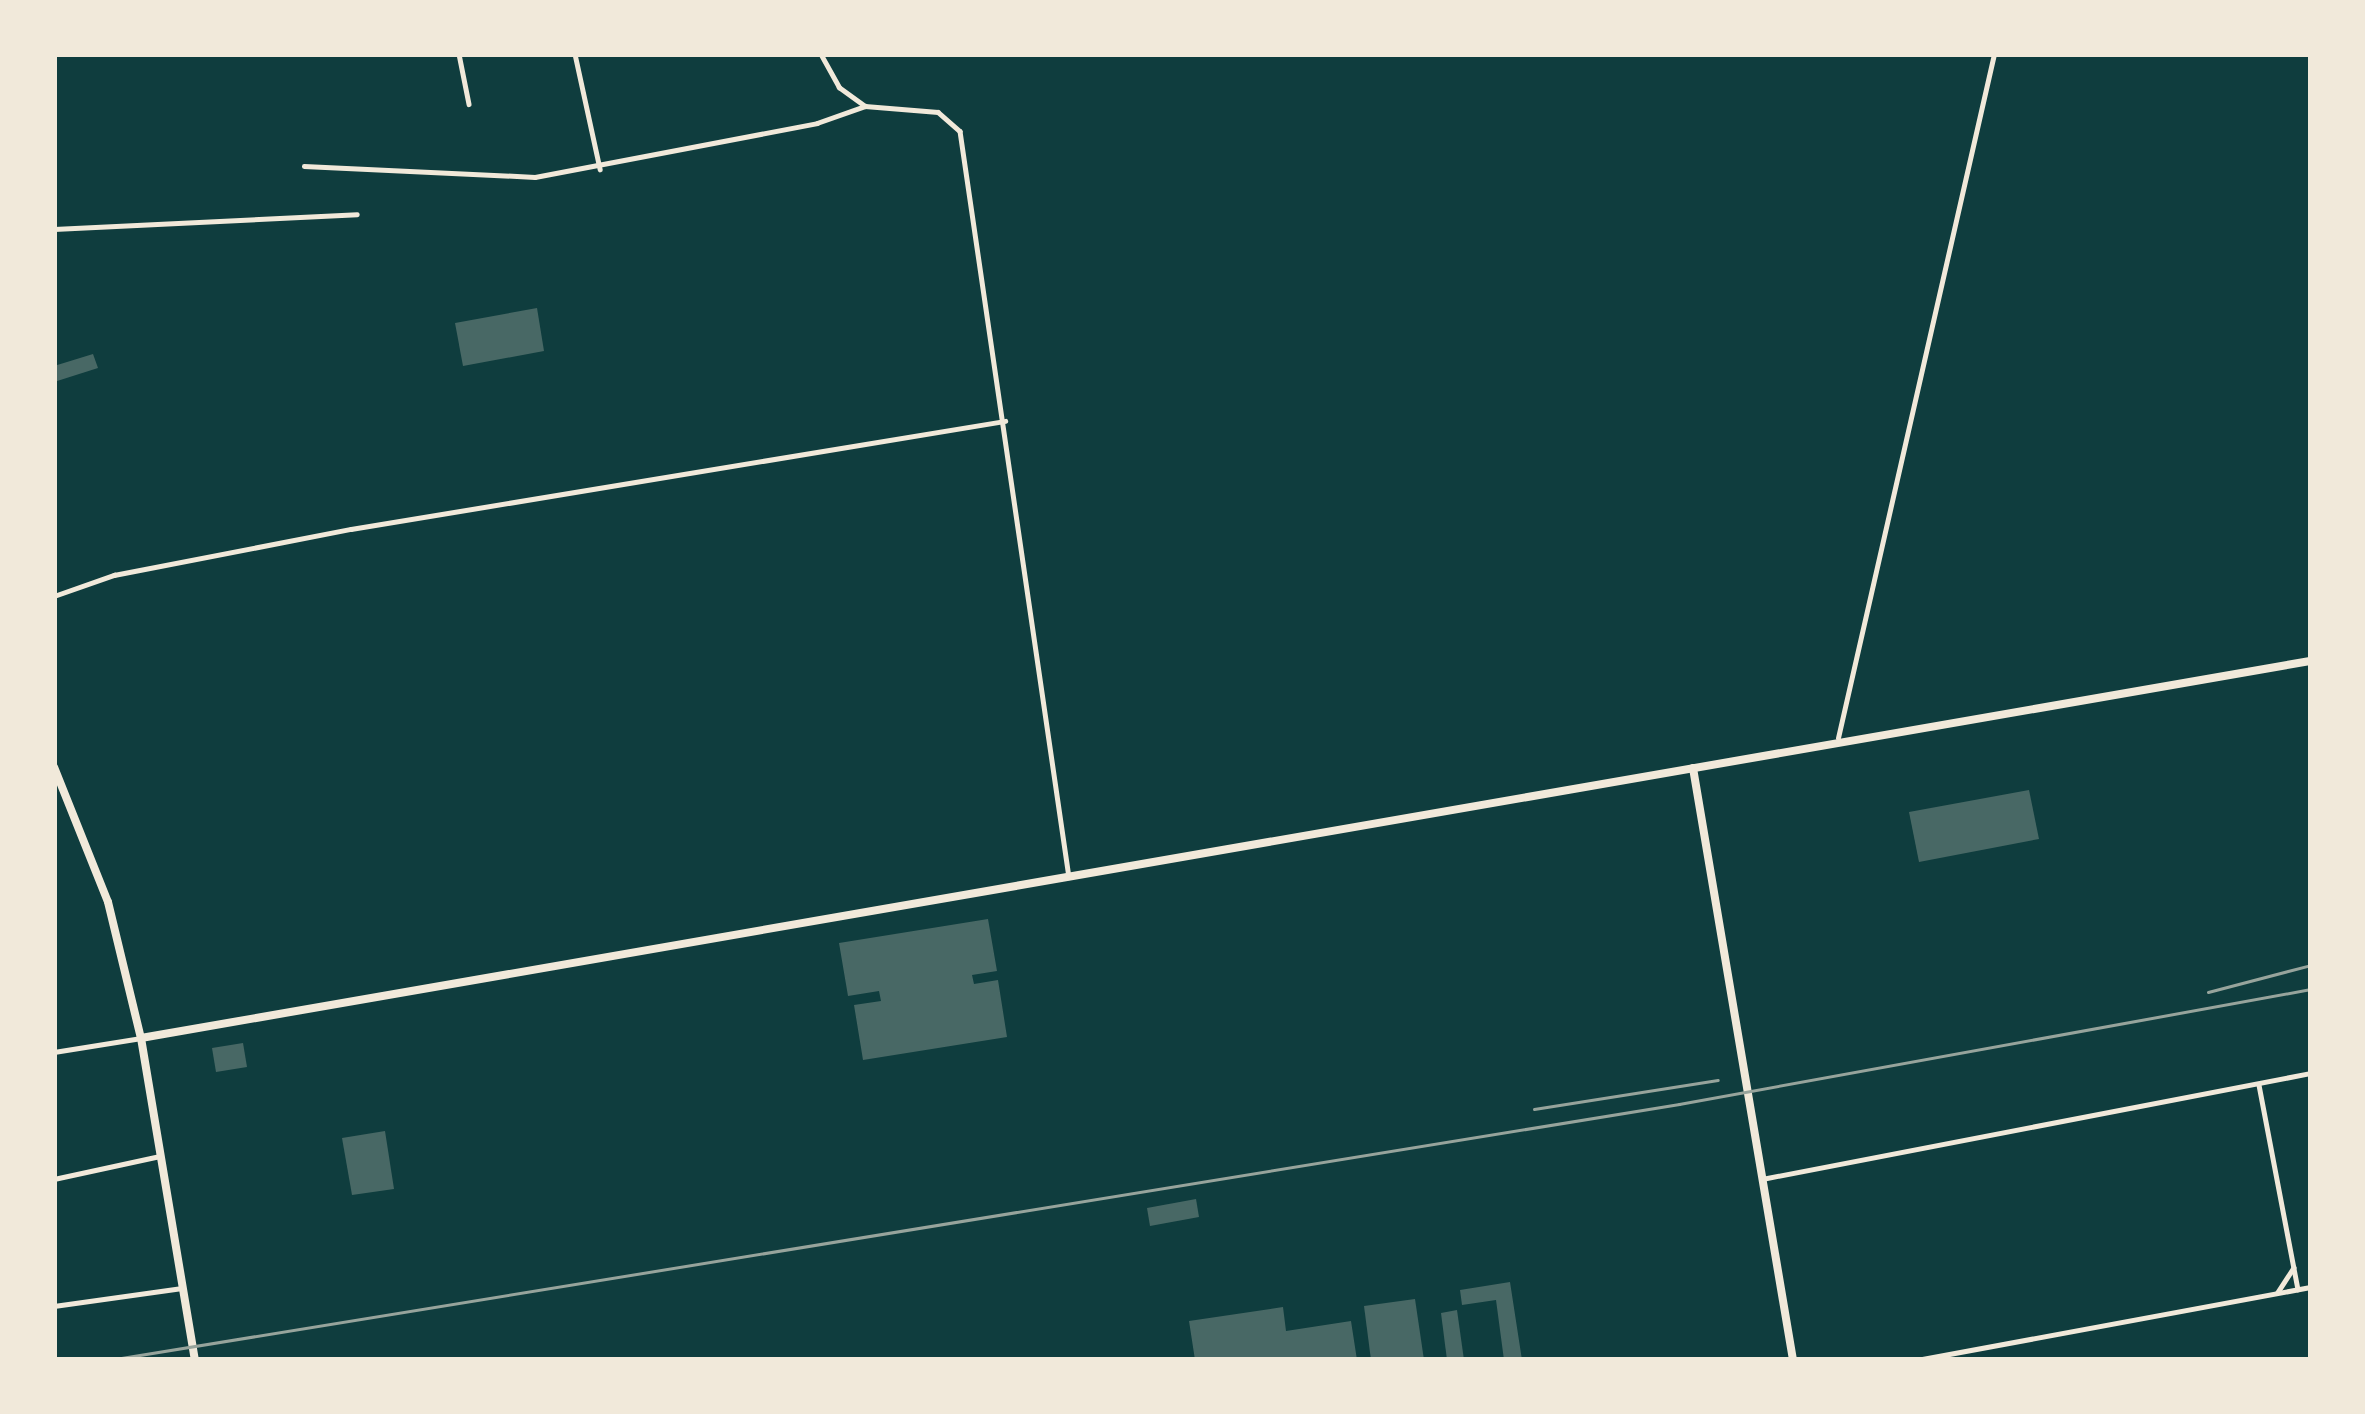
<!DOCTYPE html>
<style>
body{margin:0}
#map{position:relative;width:2365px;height:1414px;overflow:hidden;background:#0f3d3e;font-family:Commissioner,sans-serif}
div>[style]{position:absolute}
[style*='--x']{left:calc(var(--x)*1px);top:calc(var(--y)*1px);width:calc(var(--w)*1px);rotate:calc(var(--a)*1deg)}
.building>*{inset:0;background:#486865}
.minor>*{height:4.5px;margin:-2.25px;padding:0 2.25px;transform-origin:2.25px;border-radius:2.25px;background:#f1e9da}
.secondary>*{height:8px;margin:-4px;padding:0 4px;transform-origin:4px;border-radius:4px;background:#f1e9da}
.trunk>*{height:8px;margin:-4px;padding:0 4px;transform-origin:4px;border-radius:4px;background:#f1e9da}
.rail>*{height:3px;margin:-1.5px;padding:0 1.5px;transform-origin:1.5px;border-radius:1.5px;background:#97a49c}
span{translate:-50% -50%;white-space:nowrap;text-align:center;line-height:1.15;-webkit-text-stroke:12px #f1e9da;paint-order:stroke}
.frame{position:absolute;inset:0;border:57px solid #f1e9da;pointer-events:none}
</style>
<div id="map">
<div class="building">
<i style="clip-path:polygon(537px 308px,544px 351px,463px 366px,455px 323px)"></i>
<i style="clip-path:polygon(93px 354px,98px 368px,54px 382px,54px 366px)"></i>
<i style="clip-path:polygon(2029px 790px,2039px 839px,1919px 862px,1909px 812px)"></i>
<i style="clip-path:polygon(988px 919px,997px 971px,972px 975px,974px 984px,998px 980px,1007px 1037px,863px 1060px,854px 1005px,881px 1001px,879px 991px,848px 996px,839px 943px)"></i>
<i style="clip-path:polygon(243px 1043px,247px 1067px,216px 1072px,212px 1048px)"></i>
<i style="clip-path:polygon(385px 1131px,394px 1189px,352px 1195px,342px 1138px)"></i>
<i style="clip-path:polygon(1196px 1199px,1199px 1217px,1150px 1226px,1147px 1208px)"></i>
<i style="clip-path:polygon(1510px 1282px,1522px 1360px,1504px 1360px,1496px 1300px,1462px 1305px,1460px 1290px)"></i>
<i style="clip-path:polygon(1415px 1299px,1424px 1360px,1371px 1360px,1364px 1306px)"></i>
<i style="clip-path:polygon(1283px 1307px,1286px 1331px,1351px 1321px,1357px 1360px,1195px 1360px,1189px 1321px)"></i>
<i style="clip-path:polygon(1457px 1310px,1464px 1360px,1447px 1360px,1441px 1313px)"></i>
</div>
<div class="minor">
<i style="--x:459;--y:54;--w:51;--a:78.7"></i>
<i style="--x:575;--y:54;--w:118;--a:77.7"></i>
<i style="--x:821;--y:54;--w:38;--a:61"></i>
<i style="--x:839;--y:87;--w:32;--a:36"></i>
<i style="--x:865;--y:106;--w:73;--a:4.7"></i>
<i style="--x:938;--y:112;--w:29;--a:41"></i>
<i style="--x:960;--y:131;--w:754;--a:81.69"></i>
<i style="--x:304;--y:166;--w:231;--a:2.7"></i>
<i style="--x:535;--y:177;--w:287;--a:-10.8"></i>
<i style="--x:817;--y:123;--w:51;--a:-19.5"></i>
<i style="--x:54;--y:229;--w:303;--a:-2.8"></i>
<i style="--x:54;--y:596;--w:64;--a:-19.3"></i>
<i style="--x:114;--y:575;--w:241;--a:-11"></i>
<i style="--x:351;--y:529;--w:663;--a:-9.38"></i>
<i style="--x:1838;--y:738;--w:702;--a:-77.15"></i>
<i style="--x:54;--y:1052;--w:88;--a:-9.1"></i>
<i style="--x:2259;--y:1085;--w:208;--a:79.2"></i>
<i style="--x:54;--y:1179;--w:108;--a:-12.2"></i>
<i style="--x:1762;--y:1179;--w:559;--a:-10.93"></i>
<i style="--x:2277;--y:1293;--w:30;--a:-57"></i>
<i style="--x:54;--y:1306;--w:129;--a:-8"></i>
<i style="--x:1917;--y:1360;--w:401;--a:-10.5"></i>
</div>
<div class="secondary">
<i style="--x:1693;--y:768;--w:600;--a:80.41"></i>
<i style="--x:141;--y:1038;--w:2203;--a:-9.86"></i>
</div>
<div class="trunk">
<i style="--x:54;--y:767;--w:145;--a:68.2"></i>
<i style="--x:108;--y:902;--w:140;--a:76.4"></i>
<i style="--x:141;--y:1038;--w:326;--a:80.5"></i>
</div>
<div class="rail">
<i style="--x:2208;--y:992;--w:106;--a:-14.7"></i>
<i style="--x:1534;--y:1109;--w:186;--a:-9"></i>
<i style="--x:109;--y:1360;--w:1591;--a:-9.26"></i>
<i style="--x:1679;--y:1104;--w:642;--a:-10.31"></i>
</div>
<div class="frame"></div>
</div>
